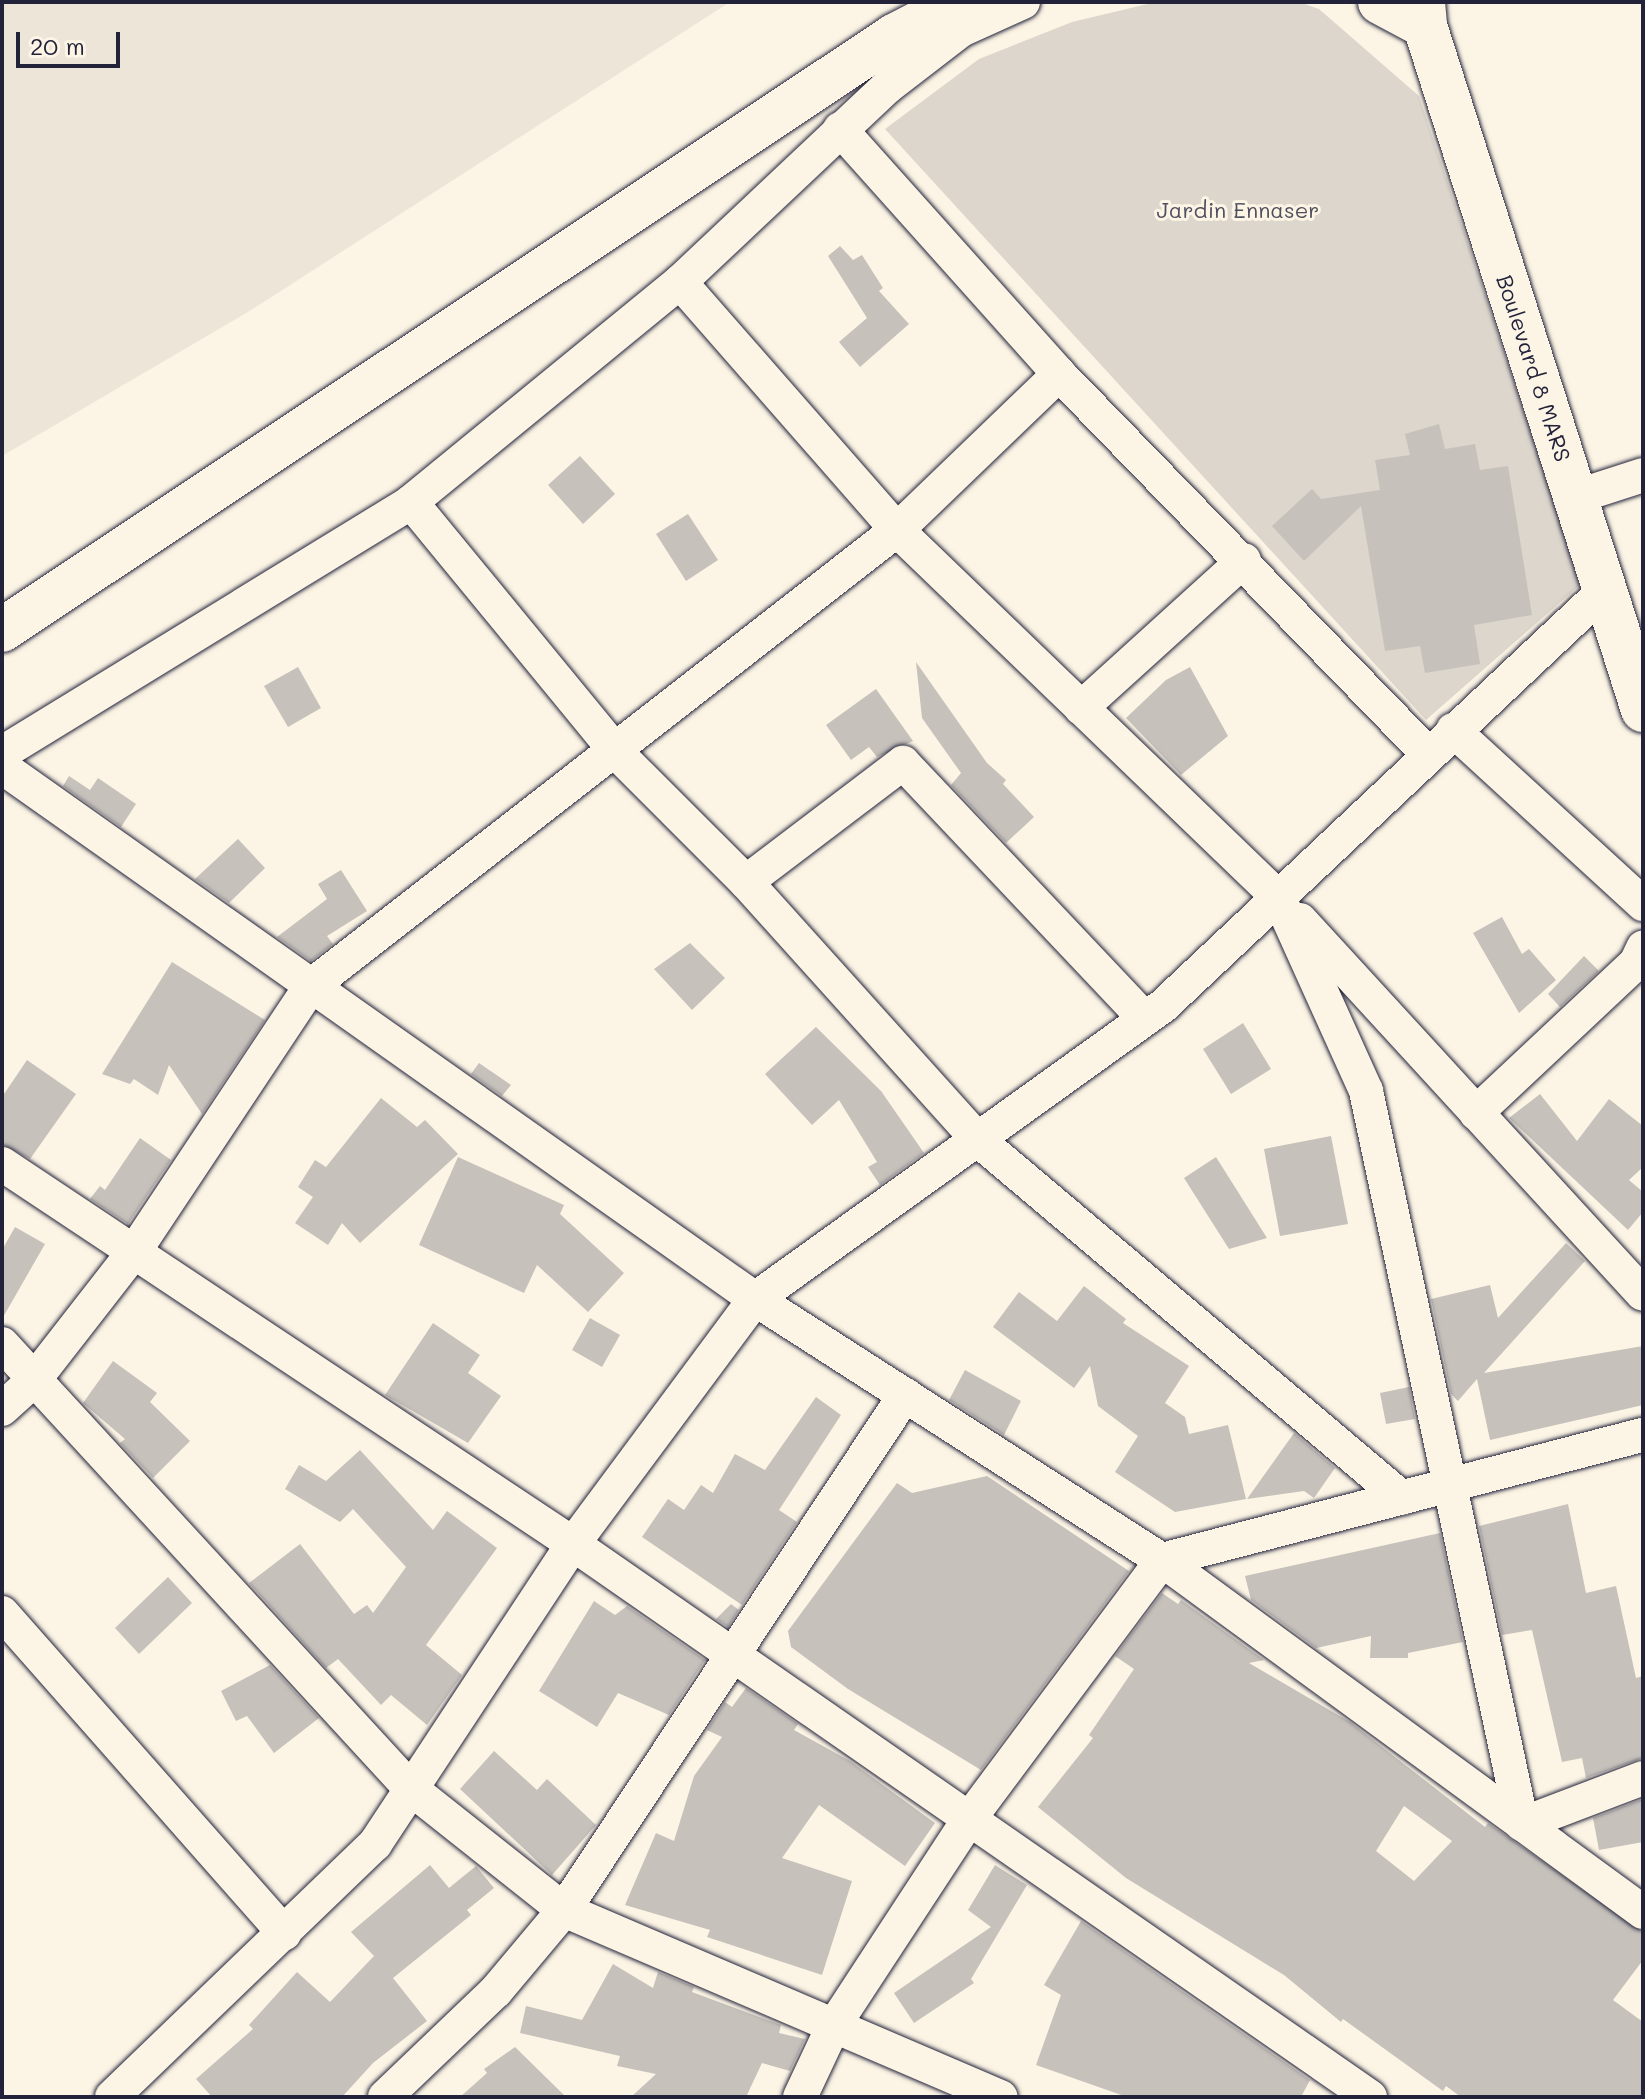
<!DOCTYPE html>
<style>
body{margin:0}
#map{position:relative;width:1645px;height:2099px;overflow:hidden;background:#fcf5e5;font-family:Mali,sans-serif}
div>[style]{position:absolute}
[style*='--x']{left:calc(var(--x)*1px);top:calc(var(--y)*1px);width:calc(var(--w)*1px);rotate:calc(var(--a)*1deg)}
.built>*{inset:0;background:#ece5d8}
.green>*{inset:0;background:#dcd6cc}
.building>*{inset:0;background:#c6c1bb}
.roads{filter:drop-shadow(0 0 2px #22223b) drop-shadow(0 0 2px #22223b)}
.street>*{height:34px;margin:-17px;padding:0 17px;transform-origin:17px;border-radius:17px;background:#fcf5e5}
.secondary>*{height:44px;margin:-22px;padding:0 22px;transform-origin:22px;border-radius:22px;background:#fcf5e5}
.primary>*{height:44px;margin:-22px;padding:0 22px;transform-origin:22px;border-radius:22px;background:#fcf5e5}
span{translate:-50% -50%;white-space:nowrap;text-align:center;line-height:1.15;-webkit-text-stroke:6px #fcf5e5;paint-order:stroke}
.park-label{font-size:22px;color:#504f5f}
.street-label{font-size:22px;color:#22223b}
.frame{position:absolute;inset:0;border:4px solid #22223b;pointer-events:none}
.scale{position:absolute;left:16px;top:32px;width:104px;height:36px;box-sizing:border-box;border:4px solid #22223b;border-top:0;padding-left:10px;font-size:24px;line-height:28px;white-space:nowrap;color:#22223b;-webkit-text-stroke:6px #fcf5e5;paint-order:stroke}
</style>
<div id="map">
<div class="built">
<i style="clip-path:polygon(2px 2px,730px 2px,248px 312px,2px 456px)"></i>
</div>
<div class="green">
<i style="clip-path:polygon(1156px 2px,1299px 2px,1319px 9px,1419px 96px,1581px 584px,1426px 720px,885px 129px,979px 59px,1072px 22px)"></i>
</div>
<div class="building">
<i style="clip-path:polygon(840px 246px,853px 260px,862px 255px,883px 288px,879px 291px,909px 324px,860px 367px,839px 342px,867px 318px,828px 256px)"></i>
<i style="clip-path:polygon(1439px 424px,1445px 449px,1475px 444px,1480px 470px,1508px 466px,1532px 615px,1474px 625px,1480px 664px,1425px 673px,1420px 646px,1385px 651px,1361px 506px,1304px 561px,1272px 526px,1312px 489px,1321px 499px,1380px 490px,1375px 460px,1410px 455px,1405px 434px)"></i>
<i style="clip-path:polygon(580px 456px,615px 494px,583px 524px,548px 485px)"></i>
<i style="clip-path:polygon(688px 514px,718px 560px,686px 581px,656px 534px)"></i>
<i style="clip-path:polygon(916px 662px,987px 763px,1006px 780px,1003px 784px,1034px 817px,1006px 843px,951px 785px,961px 773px,922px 718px)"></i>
<i style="clip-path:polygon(298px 667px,321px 708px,288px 727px,264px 686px)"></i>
<i style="clip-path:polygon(1190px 667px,1228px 736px,1181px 775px,1126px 718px,1166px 680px)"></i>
<i style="clip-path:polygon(876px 689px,913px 741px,877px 757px,869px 747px,851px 760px,826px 725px)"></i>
<i style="clip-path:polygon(69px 776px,90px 790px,98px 778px,136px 804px,121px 827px,63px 786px)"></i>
<i style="clip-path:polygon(238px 839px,265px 868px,229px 903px,195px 879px)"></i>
<i style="clip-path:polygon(341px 870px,367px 911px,327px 936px,333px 944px,311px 961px,277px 937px,327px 899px,318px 884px)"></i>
<i style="clip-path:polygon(1502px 917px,1522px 954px,1529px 949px,1556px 980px,1519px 1013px,1473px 933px)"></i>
<i style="clip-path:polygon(690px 943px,725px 978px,692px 1010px,654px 969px)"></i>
<i style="clip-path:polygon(1584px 956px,1599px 971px,1560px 1007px,1548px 994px)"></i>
<i style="clip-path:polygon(172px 962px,265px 1020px,202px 1114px,169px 1065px,158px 1095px,134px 1079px,130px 1084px,102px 1074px)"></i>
<i style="clip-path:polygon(1243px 1023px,1271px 1069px,1231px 1094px,1203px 1049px)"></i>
<i style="clip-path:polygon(816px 1027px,881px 1091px,924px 1153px,880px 1185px,868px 1167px,877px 1162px,839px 1100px,812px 1125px,765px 1074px)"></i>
<i style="clip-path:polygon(27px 1060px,76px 1094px,30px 1159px,2px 1144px,2px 1097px)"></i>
<i style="clip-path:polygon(479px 1063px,511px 1085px,502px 1096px,471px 1074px)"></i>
<i style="clip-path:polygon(1540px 1094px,1577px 1141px,1609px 1099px,1643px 1126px,1643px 1167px,1629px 1180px,1643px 1192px,1643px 1212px,1628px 1230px,1509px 1118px)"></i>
<i style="clip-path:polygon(381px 1098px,417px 1127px,425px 1120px,458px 1154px,360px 1243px,342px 1223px,328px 1245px,295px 1223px,313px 1197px,298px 1187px,315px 1160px,326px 1167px)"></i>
<i style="clip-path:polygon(1331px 1136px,1348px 1224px,1280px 1236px,1264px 1149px)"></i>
<i style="clip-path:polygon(140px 1138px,171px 1160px,128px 1224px,90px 1199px,100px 1186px,105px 1190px)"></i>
<i style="clip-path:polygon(458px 1157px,564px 1205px,560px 1214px,624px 1273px,588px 1312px,537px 1265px,524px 1293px,419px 1245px)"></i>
<i style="clip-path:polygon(1216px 1157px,1267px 1238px,1229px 1249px,1184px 1178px)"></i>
<i style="clip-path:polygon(15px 1227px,45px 1244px,2px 1319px,2px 1250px)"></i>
<i style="clip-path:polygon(1566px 1243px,1585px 1261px,1484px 1373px,1643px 1346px,1643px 1405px,1490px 1440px,1477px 1379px,1458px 1401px,1451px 1394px,1431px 1299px,1490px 1285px,1498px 1318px)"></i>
<i style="clip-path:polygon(1084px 1286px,1126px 1319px,1123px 1323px,1189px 1366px,1165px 1403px,1185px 1417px,1189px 1434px,1228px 1425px,1246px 1499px,1175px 1512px,1115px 1472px,1138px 1436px,1098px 1406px,1090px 1366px,1074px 1388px,993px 1327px,1019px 1292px,1057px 1321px)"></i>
<i style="clip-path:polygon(590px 1318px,620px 1335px,602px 1367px,572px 1350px)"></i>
<i style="clip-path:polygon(433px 1323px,480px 1355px,468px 1373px,501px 1396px,468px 1443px,385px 1395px)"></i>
<i style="clip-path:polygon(113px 1361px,157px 1393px,150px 1402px,190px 1441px,153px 1478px,120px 1443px,125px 1439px,83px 1403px)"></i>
<i style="clip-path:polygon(965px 1370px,1021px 1401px,1004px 1435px,949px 1400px)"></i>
<i style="clip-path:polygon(1409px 1387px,1415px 1419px,1386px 1424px,1380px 1393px)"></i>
<i style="clip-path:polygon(816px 1397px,841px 1415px,779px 1510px,797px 1522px,742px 1605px,642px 1537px,668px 1499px,684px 1510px,701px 1485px,713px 1493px,735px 1454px,765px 1470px)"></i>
<i style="clip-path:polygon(1294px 1433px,1335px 1468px,1314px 1498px,1304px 1491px,1247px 1499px)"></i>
<i style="clip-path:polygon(360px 1450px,433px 1530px,447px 1511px,497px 1548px,426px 1645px,462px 1675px,427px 1725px,391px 1695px,381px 1705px,338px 1659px,326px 1668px,249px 1583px,300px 1544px,354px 1614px,367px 1605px,373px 1613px,406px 1567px,353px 1509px,340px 1522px,285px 1489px,299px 1465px,326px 1481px)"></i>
<i style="clip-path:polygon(987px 1476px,1129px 1571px,981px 1770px,848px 1689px,791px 1647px,788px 1631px,897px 1483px,912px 1493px)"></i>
<i style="clip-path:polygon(1568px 1504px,1586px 1593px,1616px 1586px,1636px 1678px,1643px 1676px,1643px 1758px,1586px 1778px,1582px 1758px,1562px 1762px,1532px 1630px,1502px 1635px,1479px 1526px)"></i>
<i style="clip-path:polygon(1440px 1533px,1463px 1642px,1408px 1653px,1408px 1658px,1370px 1658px,1371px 1636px,1316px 1648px,1251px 1600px,1245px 1576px)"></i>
<i style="clip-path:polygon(168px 1577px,192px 1603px,139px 1654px,115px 1628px)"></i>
<i style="clip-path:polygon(evenodd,1162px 1593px,1178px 1604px,1181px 1600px,1264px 1660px,1249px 1663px,1350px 1722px,1485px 1827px,1488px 1823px,1643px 1932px,1643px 1960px,1613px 2000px,1643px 2022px,1643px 2097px,1461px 2097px,1446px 2086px,1443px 2091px,1343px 2019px,1341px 2022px,1284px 1975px,1126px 1878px,1038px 1807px,1093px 1738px,1089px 1735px,1134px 1669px,1115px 1656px,1162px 1593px,1404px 1806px,1452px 1841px,1414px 1881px,1376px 1851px,1404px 1806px)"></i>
<i style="clip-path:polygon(594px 1601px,615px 1615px,627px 1606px,705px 1660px,669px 1715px,618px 1693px,597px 1727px,539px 1691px)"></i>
<i style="clip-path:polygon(731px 1604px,739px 1610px,728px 1627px,716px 1619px)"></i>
<i style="clip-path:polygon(270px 1665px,319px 1718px,274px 1753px,247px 1716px,236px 1721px,221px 1691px)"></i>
<i style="clip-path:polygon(746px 1688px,798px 1724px,794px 1730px,850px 1761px,935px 1823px,905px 1866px,819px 1805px,782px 1858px,852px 1881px,822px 1975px,707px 1937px,710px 1930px,625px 1905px,656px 1833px,674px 1841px,694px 1776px,722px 1737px,707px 1730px,725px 1702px,732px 1707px)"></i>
<i style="clip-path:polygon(494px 1751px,537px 1790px,547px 1779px,596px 1825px,552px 1875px,460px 1789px)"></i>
<i style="clip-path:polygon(1643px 1799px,1643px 1842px,1599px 1850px,1593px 1818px)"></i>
<i style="clip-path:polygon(430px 1865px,449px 1888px,476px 1866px,494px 1888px,467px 1910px,471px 1915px,393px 1978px,427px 2021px,373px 2063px,342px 2097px,212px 2097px,196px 2079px,253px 2029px,249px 2025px,297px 1972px,330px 2002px,374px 1956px,351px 1932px)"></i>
<i style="clip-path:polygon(995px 1865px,1027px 1885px,971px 1979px,974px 1983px,914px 2023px,894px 1993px,991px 1927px,968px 1910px)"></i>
<i style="clip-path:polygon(1081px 1921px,1310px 2080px,1301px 2097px,1127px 2097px,1036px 2065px,1061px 1995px,1044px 1985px)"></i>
<i style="clip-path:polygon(613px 1964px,653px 1988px,658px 1972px,694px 1987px,692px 1992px,781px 2025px,779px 2033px,805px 2039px,790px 2071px,762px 2063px,746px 2097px,631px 2097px,656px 2074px,617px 2066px,620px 2056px,520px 2033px,526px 2006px,582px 2020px)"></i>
<i style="clip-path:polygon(515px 2047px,566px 2097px,460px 2097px,487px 2073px,484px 2069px)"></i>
</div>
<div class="roads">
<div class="street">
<i style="--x:840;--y:129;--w:329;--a:48.2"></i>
<i style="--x:1059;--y:374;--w:528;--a:45.84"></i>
<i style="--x:680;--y:282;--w:330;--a:48.8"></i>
<i style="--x:897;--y:530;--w:530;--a:43.93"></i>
<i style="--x:1279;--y:898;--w:212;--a:65.7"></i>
<i style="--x:1366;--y:1091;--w:749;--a:77.99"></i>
<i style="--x:1522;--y:1824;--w:129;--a:-20.8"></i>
<i style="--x:1575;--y:497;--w:71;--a:-17.9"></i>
<i style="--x:411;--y:502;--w:323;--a:50.6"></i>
<i style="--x:616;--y:752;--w:184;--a:45"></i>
<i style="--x:746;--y:882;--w:346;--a:48"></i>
<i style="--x:977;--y:1139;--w:556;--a:40.19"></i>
<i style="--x:1081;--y:708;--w:220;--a:-42.2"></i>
<i style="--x:1453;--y:730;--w:258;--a:42.5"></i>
<i style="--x:2;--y:753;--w:480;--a:-31.5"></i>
<i style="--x:411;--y:502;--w:348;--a:-39.3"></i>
<i style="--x:680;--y:282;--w:284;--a:-43.3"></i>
<i style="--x:887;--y:87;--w:93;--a:-37.6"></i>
<i style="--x:961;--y:30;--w:68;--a:-24.3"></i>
<i style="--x:2;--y:767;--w:922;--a:35.24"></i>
<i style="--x:755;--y:1299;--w:483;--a:32.7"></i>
<i style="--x:1162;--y:1560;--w:596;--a:36.2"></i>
<i style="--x:746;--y:882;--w:197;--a:-37.2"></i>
<i style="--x:903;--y:763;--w:352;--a:46.6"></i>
<i style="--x:1300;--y:920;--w:507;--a:47.48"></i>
<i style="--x:1476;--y:1113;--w:219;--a:-43.2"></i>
<i style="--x:1636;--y:963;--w:17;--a:-65"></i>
<i style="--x:2;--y:1164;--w:686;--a:33.64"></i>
<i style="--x:573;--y:1544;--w:970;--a:34.75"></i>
<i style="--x:2;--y:1344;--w:603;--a:47.42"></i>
<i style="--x:410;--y:1788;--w:196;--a:38.4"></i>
<i style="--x:564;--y:1910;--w:475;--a:23.2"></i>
<i style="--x:2;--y:1409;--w:43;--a:-42.2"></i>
<i style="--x:34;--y:1380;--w:166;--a:-52.1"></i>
<i style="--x:136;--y:1249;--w:316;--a:-56.4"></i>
<i style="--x:311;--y:986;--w:743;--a:-37.89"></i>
<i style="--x:897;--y:530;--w:225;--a:-43.9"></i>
<i style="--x:2;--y:1613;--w:427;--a:48.6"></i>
<i style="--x:112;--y:2097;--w:365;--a:-43.9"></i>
<i style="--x:375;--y:1844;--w:359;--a:-56.6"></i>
<i style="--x:573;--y:1544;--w:305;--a:-53.4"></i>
<i style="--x:755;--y:1299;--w:502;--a:-35.68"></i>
<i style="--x:1163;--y:1006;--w:607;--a:-43.26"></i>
<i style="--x:385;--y:2097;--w:153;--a:-43.7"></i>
<i style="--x:496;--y:1991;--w:106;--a:-50"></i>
<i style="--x:564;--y:1910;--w:618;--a:-56.49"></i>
<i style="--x:800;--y:2097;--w:77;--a:-64.8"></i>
<i style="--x:833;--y:2027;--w:250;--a:-56.8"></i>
<i style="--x:970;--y:1818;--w:322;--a:-53.3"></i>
<i style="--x:1162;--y:1560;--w:497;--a:-14.6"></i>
</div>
<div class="secondary">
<i style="--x:1380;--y:2;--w:51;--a:28.1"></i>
<i style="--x:1423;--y:2;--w:24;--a:85"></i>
<i style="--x:1425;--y:26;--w:718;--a:72.32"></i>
</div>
<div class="primary">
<i style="--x:2;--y:630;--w:1072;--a:-33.66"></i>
<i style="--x:894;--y:36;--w:74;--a:-27.3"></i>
</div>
</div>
<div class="park-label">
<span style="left:1238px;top:210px">Jardin Ennaser</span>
</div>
<div class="street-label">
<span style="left:1534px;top:368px;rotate:72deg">Boulevard 8 MARS</span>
</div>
<div class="frame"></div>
<div class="scale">20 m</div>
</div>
